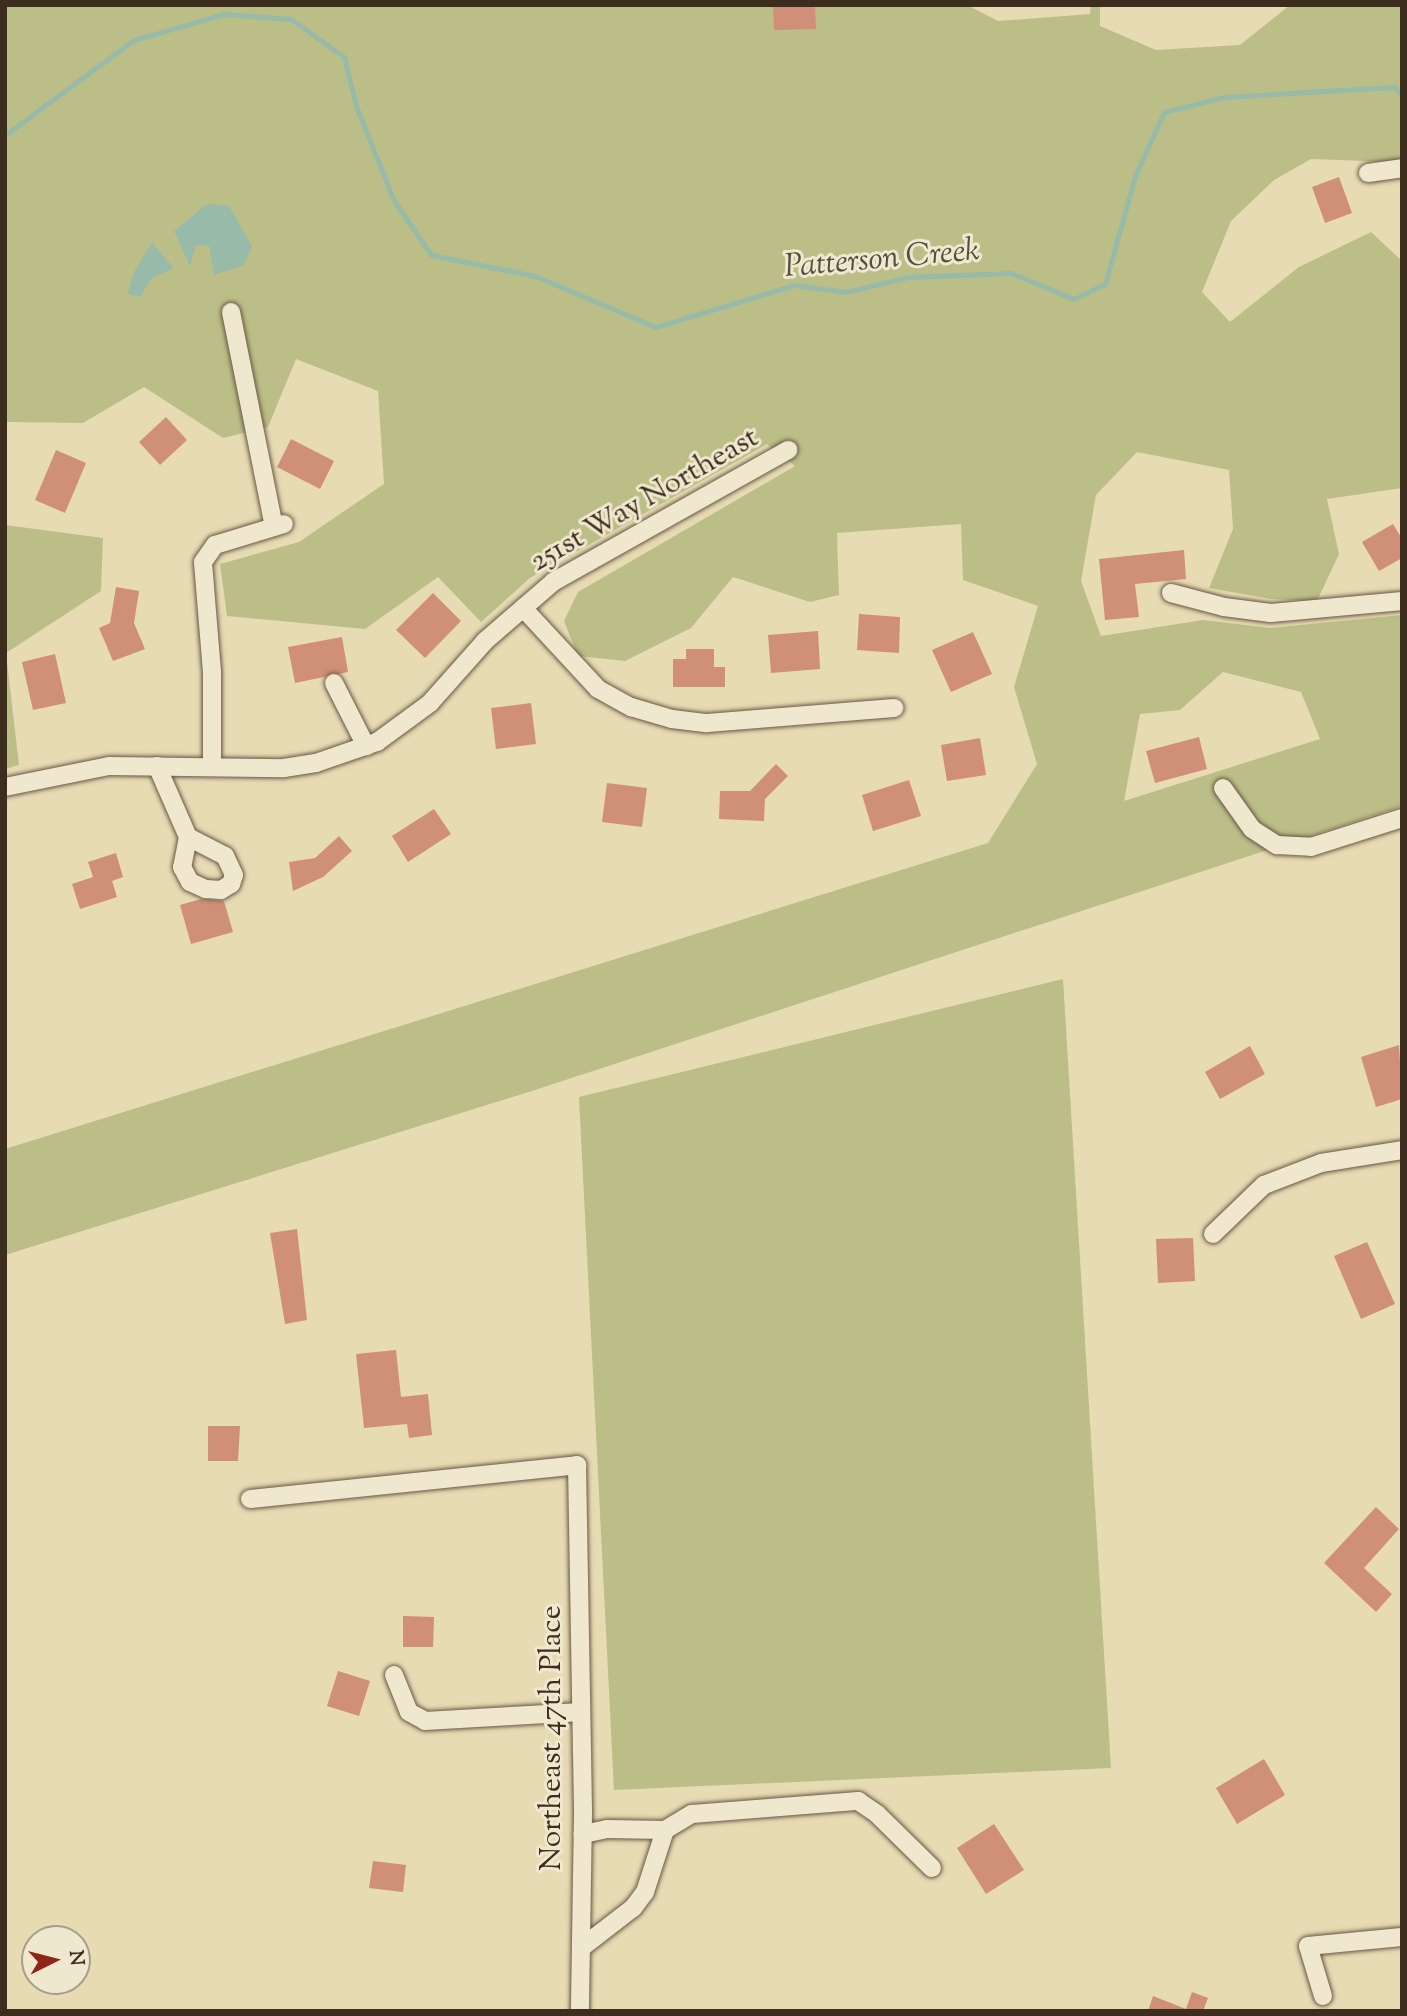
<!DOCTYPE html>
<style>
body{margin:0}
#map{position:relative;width:1407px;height:2016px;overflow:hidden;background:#e7dbb3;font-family:"Sorts Mill Goudy",serif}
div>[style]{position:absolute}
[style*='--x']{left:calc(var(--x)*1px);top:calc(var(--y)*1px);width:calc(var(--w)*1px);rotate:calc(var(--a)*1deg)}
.green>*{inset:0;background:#bcbe88}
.water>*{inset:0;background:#97bba8}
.stream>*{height:5px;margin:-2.5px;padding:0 2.5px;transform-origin:2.5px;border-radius:2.5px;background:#97bba8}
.building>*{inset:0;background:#d08f78}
.roads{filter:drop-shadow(0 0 2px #685844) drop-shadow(0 0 2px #685844)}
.minor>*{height:18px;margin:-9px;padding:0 9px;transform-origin:9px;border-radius:9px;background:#efe8ce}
span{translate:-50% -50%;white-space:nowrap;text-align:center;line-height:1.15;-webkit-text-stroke:6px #efe8ce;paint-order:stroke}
.street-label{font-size:30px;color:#3d2d1f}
.water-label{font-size:32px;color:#545041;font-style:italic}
.frame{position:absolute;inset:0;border:7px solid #3d2d1f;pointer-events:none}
.north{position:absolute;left:21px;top:1925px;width:70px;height:70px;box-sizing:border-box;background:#efe8ce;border:2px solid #a89d88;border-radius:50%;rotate:84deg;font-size:19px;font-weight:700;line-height:28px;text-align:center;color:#3d2d1f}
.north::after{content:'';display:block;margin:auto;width:24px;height:32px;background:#8f2418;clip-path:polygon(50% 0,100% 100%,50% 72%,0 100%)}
</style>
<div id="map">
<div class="green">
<i style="clip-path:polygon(evenodd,5px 5px,967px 5px,998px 21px,1090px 14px,1091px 5px,1100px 5px,1100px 26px,1156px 50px,1240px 45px,1290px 5px,1402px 5px,1402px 158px,1393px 162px,1311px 159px,1274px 180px,1231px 221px,1202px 292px,1230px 322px,1299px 267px,1371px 232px,1402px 261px,1402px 488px,1327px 499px,1339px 554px,1317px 601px,1271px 599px,1209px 588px,1233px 529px,1229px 470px,1137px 452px,1096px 495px,1081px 581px,1101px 636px,1203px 620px,1270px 628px,1402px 615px,1402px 806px,532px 1091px,5px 1255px,5px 1149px,988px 843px,1037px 764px,1014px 687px,1038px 606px,963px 580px,961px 524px,837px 533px,839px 595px,810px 602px,733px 577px,691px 628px,625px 661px,578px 656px,564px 621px,578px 592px,795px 466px,767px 444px,530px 578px,481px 622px,438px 577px,365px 629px,227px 616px,220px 564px,299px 542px,384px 484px,378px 391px,296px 359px,268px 427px,223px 438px,144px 387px,83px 423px,5px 422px,5px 5px,1223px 672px,1301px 692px,1320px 739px,1124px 801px,1140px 714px,1180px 710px,1223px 672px)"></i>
<i style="clip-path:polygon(5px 525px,103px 538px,101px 591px,6px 653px,19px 765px,5px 769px)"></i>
<i style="clip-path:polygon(1063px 979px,1111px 1768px,614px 1790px,579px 1097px)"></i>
</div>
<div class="water">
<i style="clip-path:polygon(207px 204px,229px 206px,252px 246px,244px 265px,214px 275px,209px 246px,196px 245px,190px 266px,174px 231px)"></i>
<i style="clip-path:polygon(152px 243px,174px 268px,152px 278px,140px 297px,128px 294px,134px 272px)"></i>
</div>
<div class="stream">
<i style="--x:5;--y:135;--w:160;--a:-36.4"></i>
<i style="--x:134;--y:40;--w:94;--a:-16.1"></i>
<i style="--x:224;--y:14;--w:67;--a:4.3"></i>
<i style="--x:291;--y:19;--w:65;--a:35.6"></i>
<i style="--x:344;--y:57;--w:50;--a:76.2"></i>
<i style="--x:356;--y:106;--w:100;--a:68.3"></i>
<i style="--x:393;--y:199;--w:68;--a:55.8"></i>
<i style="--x:431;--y:255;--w:106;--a:11.4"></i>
<i style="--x:535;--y:276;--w:131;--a:22.9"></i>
<i style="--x:656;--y:327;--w:144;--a:-16.9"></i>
<i style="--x:794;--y:285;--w:52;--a:7.7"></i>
<i style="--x:846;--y:292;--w:64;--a:-13.6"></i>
<i style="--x:908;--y:277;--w:103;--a:-2.2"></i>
<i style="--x:1011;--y:273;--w:68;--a:22.4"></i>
<i style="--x:1074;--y:299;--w:34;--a:-26"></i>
<i style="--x:1105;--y:284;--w:112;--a:-74.5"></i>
<i style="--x:1135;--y:176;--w:70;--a:-65.6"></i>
<i style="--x:1164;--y:112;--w:62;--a:-14"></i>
<i style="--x:1224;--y:97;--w:170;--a:-3.4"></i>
<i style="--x:1394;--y:87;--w:11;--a:45"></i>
</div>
<div class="building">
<i style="clip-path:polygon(815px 6px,816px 29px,774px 30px,773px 7px)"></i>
<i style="clip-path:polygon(1339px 177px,1352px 213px,1325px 223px,1312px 187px)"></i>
<i style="clip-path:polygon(166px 417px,187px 440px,160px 465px,139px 442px)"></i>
<i style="clip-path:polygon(291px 439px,334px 461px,320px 489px,277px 467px)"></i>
<i style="clip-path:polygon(56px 450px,86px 463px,65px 513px,35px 500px)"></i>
<i style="clip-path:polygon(1393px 524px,1402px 539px,1402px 558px,1379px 571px,1362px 542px)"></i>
<i style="clip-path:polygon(1184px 550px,1186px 579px,1135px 584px,1139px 617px,1105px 620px,1099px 559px)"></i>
<i style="clip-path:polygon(116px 587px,139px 591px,134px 623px,145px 649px,113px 661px,99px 628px,110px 623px)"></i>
<i style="clip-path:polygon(433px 593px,461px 621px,425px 658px,396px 630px)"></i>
<i style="clip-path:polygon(859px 614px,900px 617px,899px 653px,857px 650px)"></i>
<i style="clip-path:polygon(818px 631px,820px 669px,771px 673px,768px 635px)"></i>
<i style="clip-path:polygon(973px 632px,992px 674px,951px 692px,932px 650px)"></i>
<i style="clip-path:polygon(342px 637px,348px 672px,295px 683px,288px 647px)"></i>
<i style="clip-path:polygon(686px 649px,714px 649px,714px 667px,725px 667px,725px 687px,673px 687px,673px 659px,686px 659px)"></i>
<i style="clip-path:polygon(55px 654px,66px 703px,33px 710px,22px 662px)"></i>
<i style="clip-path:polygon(531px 703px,536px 744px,496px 749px,491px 708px)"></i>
<i style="clip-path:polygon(1199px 737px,1207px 769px,1155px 783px,1146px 751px)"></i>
<i style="clip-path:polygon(980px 738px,986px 775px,947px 781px,941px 745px)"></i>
<i style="clip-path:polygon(776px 764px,788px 776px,765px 799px,764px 821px,719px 819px,720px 791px,750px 791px)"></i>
<i style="clip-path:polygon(909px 780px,921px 816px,873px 831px,862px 795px)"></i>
<i style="clip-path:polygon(607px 783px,647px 788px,642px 827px,602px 822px)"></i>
<i style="clip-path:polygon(434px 809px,451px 834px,408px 862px,392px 836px)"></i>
<i style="clip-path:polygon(339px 836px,352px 851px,323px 877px,293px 891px,289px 862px,315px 858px)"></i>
<i style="clip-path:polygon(116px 853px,123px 877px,112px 881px,117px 897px,80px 909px,72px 884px,93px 877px,88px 862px)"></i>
<i style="clip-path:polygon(201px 899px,224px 901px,233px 932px,191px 944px,180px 905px)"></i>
<i style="clip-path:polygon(1399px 1045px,1402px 1099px,1376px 1107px,1361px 1057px)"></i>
<i style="clip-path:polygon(1250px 1046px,1265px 1074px,1220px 1099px,1205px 1072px)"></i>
<i style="clip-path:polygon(297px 1229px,307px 1320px,285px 1324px,270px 1233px)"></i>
<i style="clip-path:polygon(1193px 1238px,1195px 1281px,1158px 1283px,1156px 1239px)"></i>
<i style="clip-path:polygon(1367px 1242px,1395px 1304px,1361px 1319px,1334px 1256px)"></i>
<i style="clip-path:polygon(396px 1350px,401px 1397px,428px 1394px,432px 1435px,409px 1438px,407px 1424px,364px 1428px,356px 1354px)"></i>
<i style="clip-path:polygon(208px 1426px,240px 1426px,238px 1461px,208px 1461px)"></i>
<i style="clip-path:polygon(1376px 1507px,1399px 1529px,1364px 1568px,1392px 1594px,1376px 1612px,1324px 1563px)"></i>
<i style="clip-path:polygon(403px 1616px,434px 1617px,433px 1647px,403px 1647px)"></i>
<i style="clip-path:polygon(338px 1671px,370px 1681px,359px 1716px,327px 1706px)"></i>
<i style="clip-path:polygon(1264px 1759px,1285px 1795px,1237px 1824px,1216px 1788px)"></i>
<i style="clip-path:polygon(994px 1824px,1024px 1870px,986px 1894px,957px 1848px)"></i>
<i style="clip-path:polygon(373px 1861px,406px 1865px,403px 1892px,369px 1888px)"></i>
<i style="clip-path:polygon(1192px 1992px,1208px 1998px,1203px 2011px,1148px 2011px,1153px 1996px,1186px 2009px)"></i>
</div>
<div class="roads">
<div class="minor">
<i style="--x:1368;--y:173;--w:34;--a:-8"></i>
<i style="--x:231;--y:312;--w:219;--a:78.7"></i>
<i style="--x:1171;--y:593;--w:55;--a:14.8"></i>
<i style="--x:1224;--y:607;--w:47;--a:7.3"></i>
<i style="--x:1271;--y:613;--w:132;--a:-5.2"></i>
<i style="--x:523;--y:608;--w:110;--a:47.2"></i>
<i style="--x:598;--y:689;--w:38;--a:29"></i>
<i style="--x:631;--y:707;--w:43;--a:16.3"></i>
<i style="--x:672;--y:719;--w:35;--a:7"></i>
<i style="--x:707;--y:723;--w:188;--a:-4.6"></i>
<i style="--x:334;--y:683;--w:71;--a:63.1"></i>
<i style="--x:157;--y:766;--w:77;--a:66.4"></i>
<i style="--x:188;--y:837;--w:31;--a:101"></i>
<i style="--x:182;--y:867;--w:17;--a:62"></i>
<i style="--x:190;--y:882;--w:17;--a:24"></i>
<i style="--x:206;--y:889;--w:15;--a:4"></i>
<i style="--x:221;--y:890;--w:12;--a:-31"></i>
<i style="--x:231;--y:884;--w:9;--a:-72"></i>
<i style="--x:234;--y:875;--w:21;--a:-115"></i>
<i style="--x:225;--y:856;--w:42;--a:-152.8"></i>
<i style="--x:212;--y:766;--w:94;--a:-90"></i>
<i style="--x:212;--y:672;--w:110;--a:-94.7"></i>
<i style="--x:203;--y:562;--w:21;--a:-55"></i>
<i style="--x:215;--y:545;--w:72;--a:-16.9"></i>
<i style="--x:5;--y:787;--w:106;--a:-11.4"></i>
<i style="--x:109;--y:766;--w:175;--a:0.7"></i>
<i style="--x:284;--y:768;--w:32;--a:-9"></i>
<i style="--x:316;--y:763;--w:65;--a:-19"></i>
<i style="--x:377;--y:742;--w:66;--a:-36.3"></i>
<i style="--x:430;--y:703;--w:83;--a:-48.4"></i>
<i style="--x:485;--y:641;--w:90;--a:-40.9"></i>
<i style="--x:553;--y:582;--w:270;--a:-29.3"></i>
<i style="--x:1223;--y:788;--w:50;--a:54.7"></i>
<i style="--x:1252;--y:829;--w:30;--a:33"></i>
<i style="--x:1277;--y:845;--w:34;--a:3"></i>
<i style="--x:1311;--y:847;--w:96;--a:-17.7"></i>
<i style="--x:1213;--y:1234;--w:71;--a:-43.9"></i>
<i style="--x:1264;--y:1185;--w:61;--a:-21.1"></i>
<i style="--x:1321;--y:1163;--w:82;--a:-9.1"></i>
<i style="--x:250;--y:1499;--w:329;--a:-5.9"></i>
<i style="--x:577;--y:1465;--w:349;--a:89"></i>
<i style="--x:583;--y:1814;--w:197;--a:90.9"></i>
<i style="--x:394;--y:1675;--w:40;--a:68"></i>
<i style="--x:409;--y:1712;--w:18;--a:29"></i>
<i style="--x:425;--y:1721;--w:156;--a:-3.3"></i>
<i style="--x:665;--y:1830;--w:31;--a:-31"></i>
<i style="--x:692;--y:1814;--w:167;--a:-4.5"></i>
<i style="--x:858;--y:1801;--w:23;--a:34"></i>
<i style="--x:877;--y:1814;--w:77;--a:44.5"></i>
<i style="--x:581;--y:1948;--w:66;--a:-37.6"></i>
<i style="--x:633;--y:1908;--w:20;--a:-53"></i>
<i style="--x:645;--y:1892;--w:65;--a:-72.1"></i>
<i style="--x:665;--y:1830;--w:58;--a:-179"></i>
<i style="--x:607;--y:1829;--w:25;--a:168"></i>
<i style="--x:1323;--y:1996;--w:52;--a:-106.7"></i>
<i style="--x:1308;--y:1946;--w:94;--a:-5.5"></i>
</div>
</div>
<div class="street-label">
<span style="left:645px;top:501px;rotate:-30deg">251st Way Northeast</span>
<span style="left:553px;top:1738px;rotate:-90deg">Northeast 47th Place</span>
</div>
<div class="water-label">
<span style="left:882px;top:260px;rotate:-5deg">Patterson Creek</span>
</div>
<div class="frame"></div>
<div class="north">N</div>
</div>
